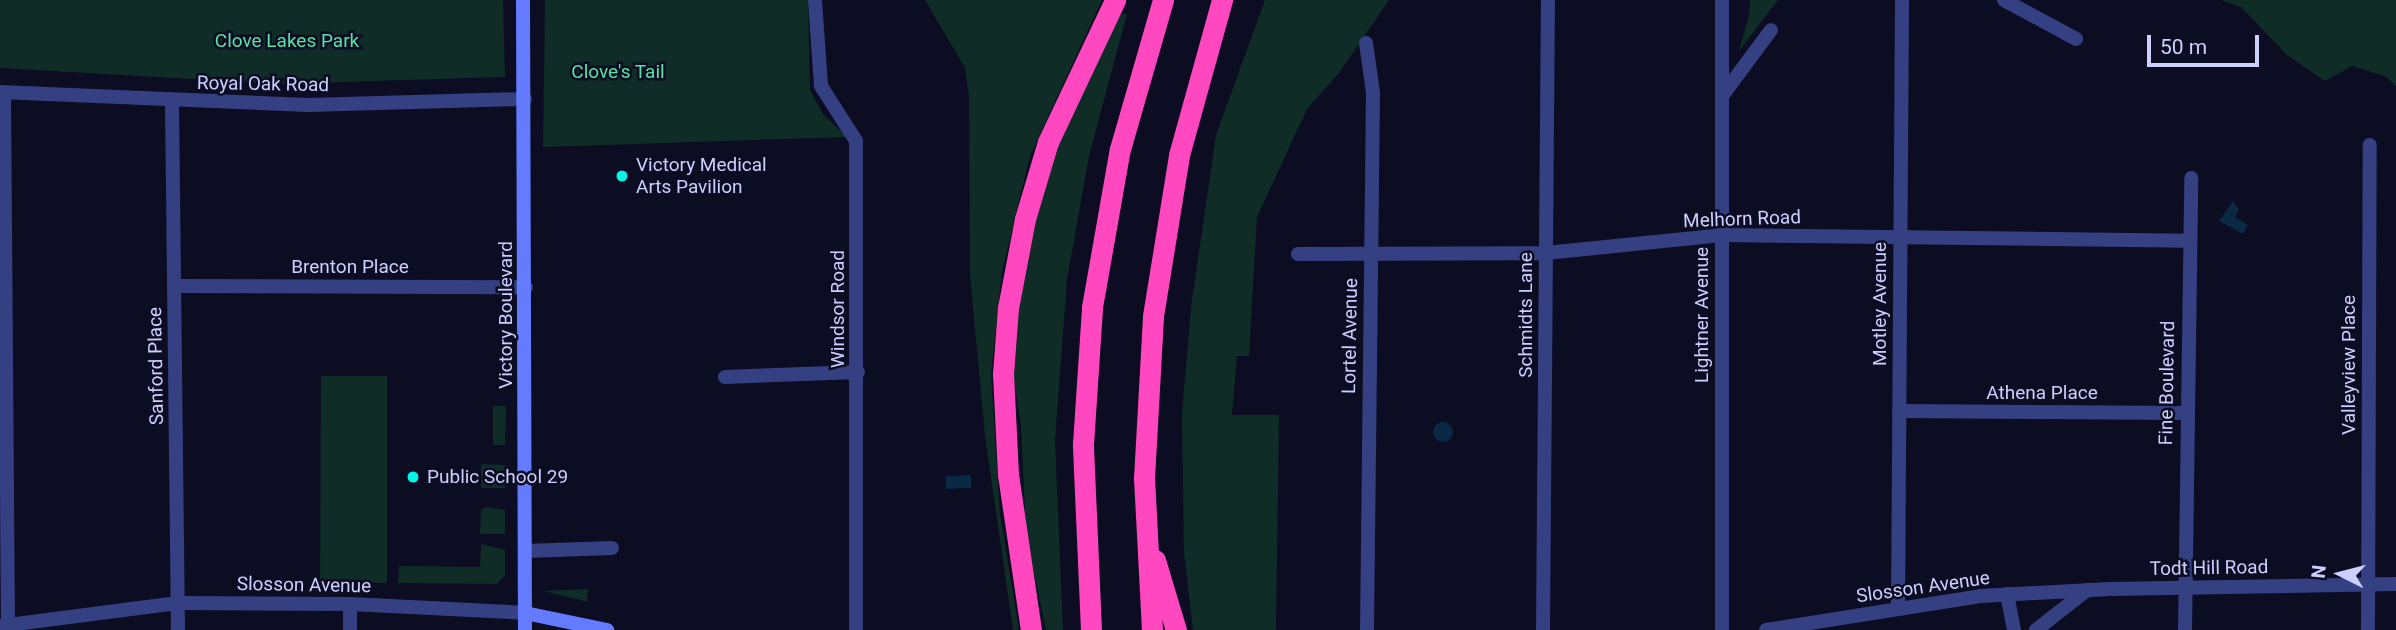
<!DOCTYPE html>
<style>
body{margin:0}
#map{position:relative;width:2396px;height:630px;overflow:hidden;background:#0c0c22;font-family:Roboto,sans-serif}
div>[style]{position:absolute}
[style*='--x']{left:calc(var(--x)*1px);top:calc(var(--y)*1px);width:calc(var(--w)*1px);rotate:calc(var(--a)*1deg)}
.green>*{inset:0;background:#0f2c26}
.water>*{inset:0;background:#092944}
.round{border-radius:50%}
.minor>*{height:14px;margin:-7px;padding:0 7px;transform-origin:7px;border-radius:7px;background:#354083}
.tertiary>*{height:14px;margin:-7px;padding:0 7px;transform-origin:7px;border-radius:7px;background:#354083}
.secondary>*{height:14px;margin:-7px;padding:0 7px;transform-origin:7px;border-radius:7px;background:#647bff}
.motorway>*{height:21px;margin:-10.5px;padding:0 10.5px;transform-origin:10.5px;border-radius:10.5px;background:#ff48c0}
.dots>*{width:19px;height:19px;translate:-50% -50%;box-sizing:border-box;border:4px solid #0c0c22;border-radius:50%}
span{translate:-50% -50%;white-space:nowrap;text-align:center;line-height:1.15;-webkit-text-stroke:5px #0c0c22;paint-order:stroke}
.park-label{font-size:19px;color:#54e4a7}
.street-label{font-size:19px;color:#cdd0ff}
.poi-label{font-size:19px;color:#cdd0ff}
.left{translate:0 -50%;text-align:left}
.north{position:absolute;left:2305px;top:539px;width:70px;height:70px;-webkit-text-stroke:5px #0c0c22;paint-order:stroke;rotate:276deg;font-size:19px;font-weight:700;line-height:28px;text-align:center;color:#cdd0ff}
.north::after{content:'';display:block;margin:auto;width:24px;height:32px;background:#cdd0ff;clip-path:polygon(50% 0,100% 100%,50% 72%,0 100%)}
.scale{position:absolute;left:2147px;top:35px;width:112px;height:32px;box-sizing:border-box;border:4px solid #cdd0ff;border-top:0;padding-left:9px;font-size:21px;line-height:24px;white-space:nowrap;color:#cdd0ff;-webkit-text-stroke:5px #0c0c22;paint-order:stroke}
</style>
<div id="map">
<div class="green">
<i style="clip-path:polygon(0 0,503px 0,505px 77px,276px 84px,0 68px)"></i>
<i style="clip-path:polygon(545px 0,808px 0,810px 90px,823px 114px,847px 137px,543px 147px)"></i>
<i style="clip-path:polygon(925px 0,1102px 0,1030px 156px,1002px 272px,991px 375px,1000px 513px,1019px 630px,1013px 630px,985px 436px,970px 275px,969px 96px,965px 68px)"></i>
<i style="clip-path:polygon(1265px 0,1389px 0,1339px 73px,1307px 109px,1257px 217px,1249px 356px,1237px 356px,1232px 415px,1279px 415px,1276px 630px,1193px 630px,1184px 552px,1182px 413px,1191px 307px,1216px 135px)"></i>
<i style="clip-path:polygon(1750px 0,1778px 0,1739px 51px,1749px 15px)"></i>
<i style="clip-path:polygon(2221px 0,2396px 0,2396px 86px,2385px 76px,2352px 66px,2325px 81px,2287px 55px,2241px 7px)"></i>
<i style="clip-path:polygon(1116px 13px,1127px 14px,1089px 156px,1067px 280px,1055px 440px,1063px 630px,1046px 630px,1026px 535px,1021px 426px,1012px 365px,1022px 271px,1054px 151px)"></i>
<i style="clip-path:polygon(321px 376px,387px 376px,387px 583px,320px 582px)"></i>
<i style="clip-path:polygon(493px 406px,506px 406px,505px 445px,493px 445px)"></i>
<i style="clip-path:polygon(481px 464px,505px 465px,505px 488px,481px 488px)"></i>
<i style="clip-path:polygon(486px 507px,505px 510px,505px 534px,480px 534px,481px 509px)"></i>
<i style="clip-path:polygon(481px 544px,505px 550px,505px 575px,497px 584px,398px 583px,399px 566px,480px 567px)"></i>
<i style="clip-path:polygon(588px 589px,587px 601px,606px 606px,543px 591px)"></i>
</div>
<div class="water">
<i style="clip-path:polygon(2233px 201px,2239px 210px,2235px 217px,2248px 225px,2243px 234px,2219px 221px)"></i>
<i class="round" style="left:1433px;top:422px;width:20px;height:20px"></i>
<i style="clip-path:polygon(971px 475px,971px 488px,946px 489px,946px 476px)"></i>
</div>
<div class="minor">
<i style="--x:815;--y:0;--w:86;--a:86"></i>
<i style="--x:821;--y:86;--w:65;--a:57.5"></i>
<i style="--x:856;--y:141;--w:489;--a:90"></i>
<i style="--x:2004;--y:0;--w:82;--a:28.4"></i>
<i style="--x:1366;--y:43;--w:50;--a:82"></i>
<i style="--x:1373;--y:93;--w:537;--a:90.64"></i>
<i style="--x:0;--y:92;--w:308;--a:2.4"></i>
<i style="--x:308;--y:105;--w:217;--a:-1.6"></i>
<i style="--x:4;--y:93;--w:537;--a:89.57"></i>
<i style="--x:1722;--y:96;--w:82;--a:-53.4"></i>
<i style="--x:172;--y:102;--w:528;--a:89.35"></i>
<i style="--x:1298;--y:254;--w:248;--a:-0.2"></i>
<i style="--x:1546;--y:253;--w:177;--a:-5.8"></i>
<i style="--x:1722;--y:235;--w:466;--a:0.7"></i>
<i style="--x:174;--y:286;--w:352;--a:0.2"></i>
<i style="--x:725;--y:377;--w:133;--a:-2.2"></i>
<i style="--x:1899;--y:411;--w:287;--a:0.4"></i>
<i style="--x:525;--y:551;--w:87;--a:-2"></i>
<i style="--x:2007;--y:594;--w:37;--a:79"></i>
<i style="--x:350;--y:604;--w:26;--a:90"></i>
<i style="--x:1898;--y:609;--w:609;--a:-89.62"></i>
<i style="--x:0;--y:626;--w:179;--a:-7.4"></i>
<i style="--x:178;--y:603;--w:172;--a:0.3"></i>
<i style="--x:350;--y:604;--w:175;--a:2.9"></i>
<i style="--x:1543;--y:630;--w:630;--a:-89.55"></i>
<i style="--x:1722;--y:630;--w:630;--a:-90"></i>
<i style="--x:2036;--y:630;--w:65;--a:-38.1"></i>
<i style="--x:2185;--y:630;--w:452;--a:-89.2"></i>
<i style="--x:2368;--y:630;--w:485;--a:-89.8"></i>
</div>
<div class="tertiary">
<i style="--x:1766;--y:630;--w:217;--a:-9"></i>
<i style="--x:1980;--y:596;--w:130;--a:-3.1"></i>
<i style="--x:2110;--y:589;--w:286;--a:-1"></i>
</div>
<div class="secondary">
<i style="--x:523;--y:0;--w:630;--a:89.82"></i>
<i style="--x:525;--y:613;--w:84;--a:11.7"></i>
</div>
<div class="motorway">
<i style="--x:1155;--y:560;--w:73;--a:73.3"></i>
<i style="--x:1031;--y:630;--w:157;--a:-98.4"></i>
<i style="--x:1008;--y:475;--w:101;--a:-92.8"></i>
<i style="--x:1003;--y:374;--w:66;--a:-85.7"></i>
<i style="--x:1008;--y:308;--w:91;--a:-79.2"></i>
<i style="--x:1025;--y:219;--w:80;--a:-73.4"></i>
<i style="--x:1048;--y:142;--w:157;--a:-64.7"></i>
<i style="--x:1091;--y:630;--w:186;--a:-92.5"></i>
<i style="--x:1083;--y:444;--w:137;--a:-86.2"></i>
<i style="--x:1092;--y:307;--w:160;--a:-80"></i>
<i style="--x:1120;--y:149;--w:155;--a:-73.9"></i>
<i style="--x:1152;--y:630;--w:152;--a:-93"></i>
<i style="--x:1144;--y:478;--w:162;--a:-86.8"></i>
<i style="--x:1153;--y:316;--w:163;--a:-80.8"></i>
<i style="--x:1179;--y:155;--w:161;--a:-74.5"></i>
</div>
<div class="dots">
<i style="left:622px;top:176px;background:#00f8e6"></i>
<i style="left:413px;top:477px;background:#00f8e6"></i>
</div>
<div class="park-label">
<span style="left:287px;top:41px">Clove Lakes Park</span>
<span style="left:618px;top:72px">Clove's Tail</span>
</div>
<div class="street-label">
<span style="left:263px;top:84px;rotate:1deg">Royal Oak Road</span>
<span style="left:1742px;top:219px;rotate:-2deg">Melhorn Road</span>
<span style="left:350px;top:267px">Brenton Place</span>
<span style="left:1880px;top:304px;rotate:-90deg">Motley Avenue</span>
<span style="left:838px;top:309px;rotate:-90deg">Windsor Road</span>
<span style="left:506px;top:315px;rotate:-90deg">Victory Boulevard</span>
<span style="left:1526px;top:315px;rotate:-90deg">Schmidts Lane</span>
<span style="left:1702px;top:315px;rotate:-90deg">Lightner Avenue</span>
<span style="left:1350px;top:336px;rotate:-89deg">Lortel Avenue</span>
<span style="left:2349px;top:365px;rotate:-90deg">Valleyview Place</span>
<span style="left:156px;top:366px;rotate:-91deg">Sanford Place</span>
<span style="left:2167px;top:383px;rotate:-89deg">Fine Boulevard</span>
<span style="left:2042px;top:393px">Athena Place</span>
<span style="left:2209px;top:568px;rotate:-1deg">Todt Hill Road</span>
<span style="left:304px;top:585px;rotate:1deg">Slosson Avenue</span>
<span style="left:1923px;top:587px;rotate:-8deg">Slosson Avenue</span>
</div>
<div class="poi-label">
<span class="left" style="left:636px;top:176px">Victory Medical<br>Arts Pavilion</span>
<span class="left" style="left:427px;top:477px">Public School 29</span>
</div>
<div class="north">N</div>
<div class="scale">50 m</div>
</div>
